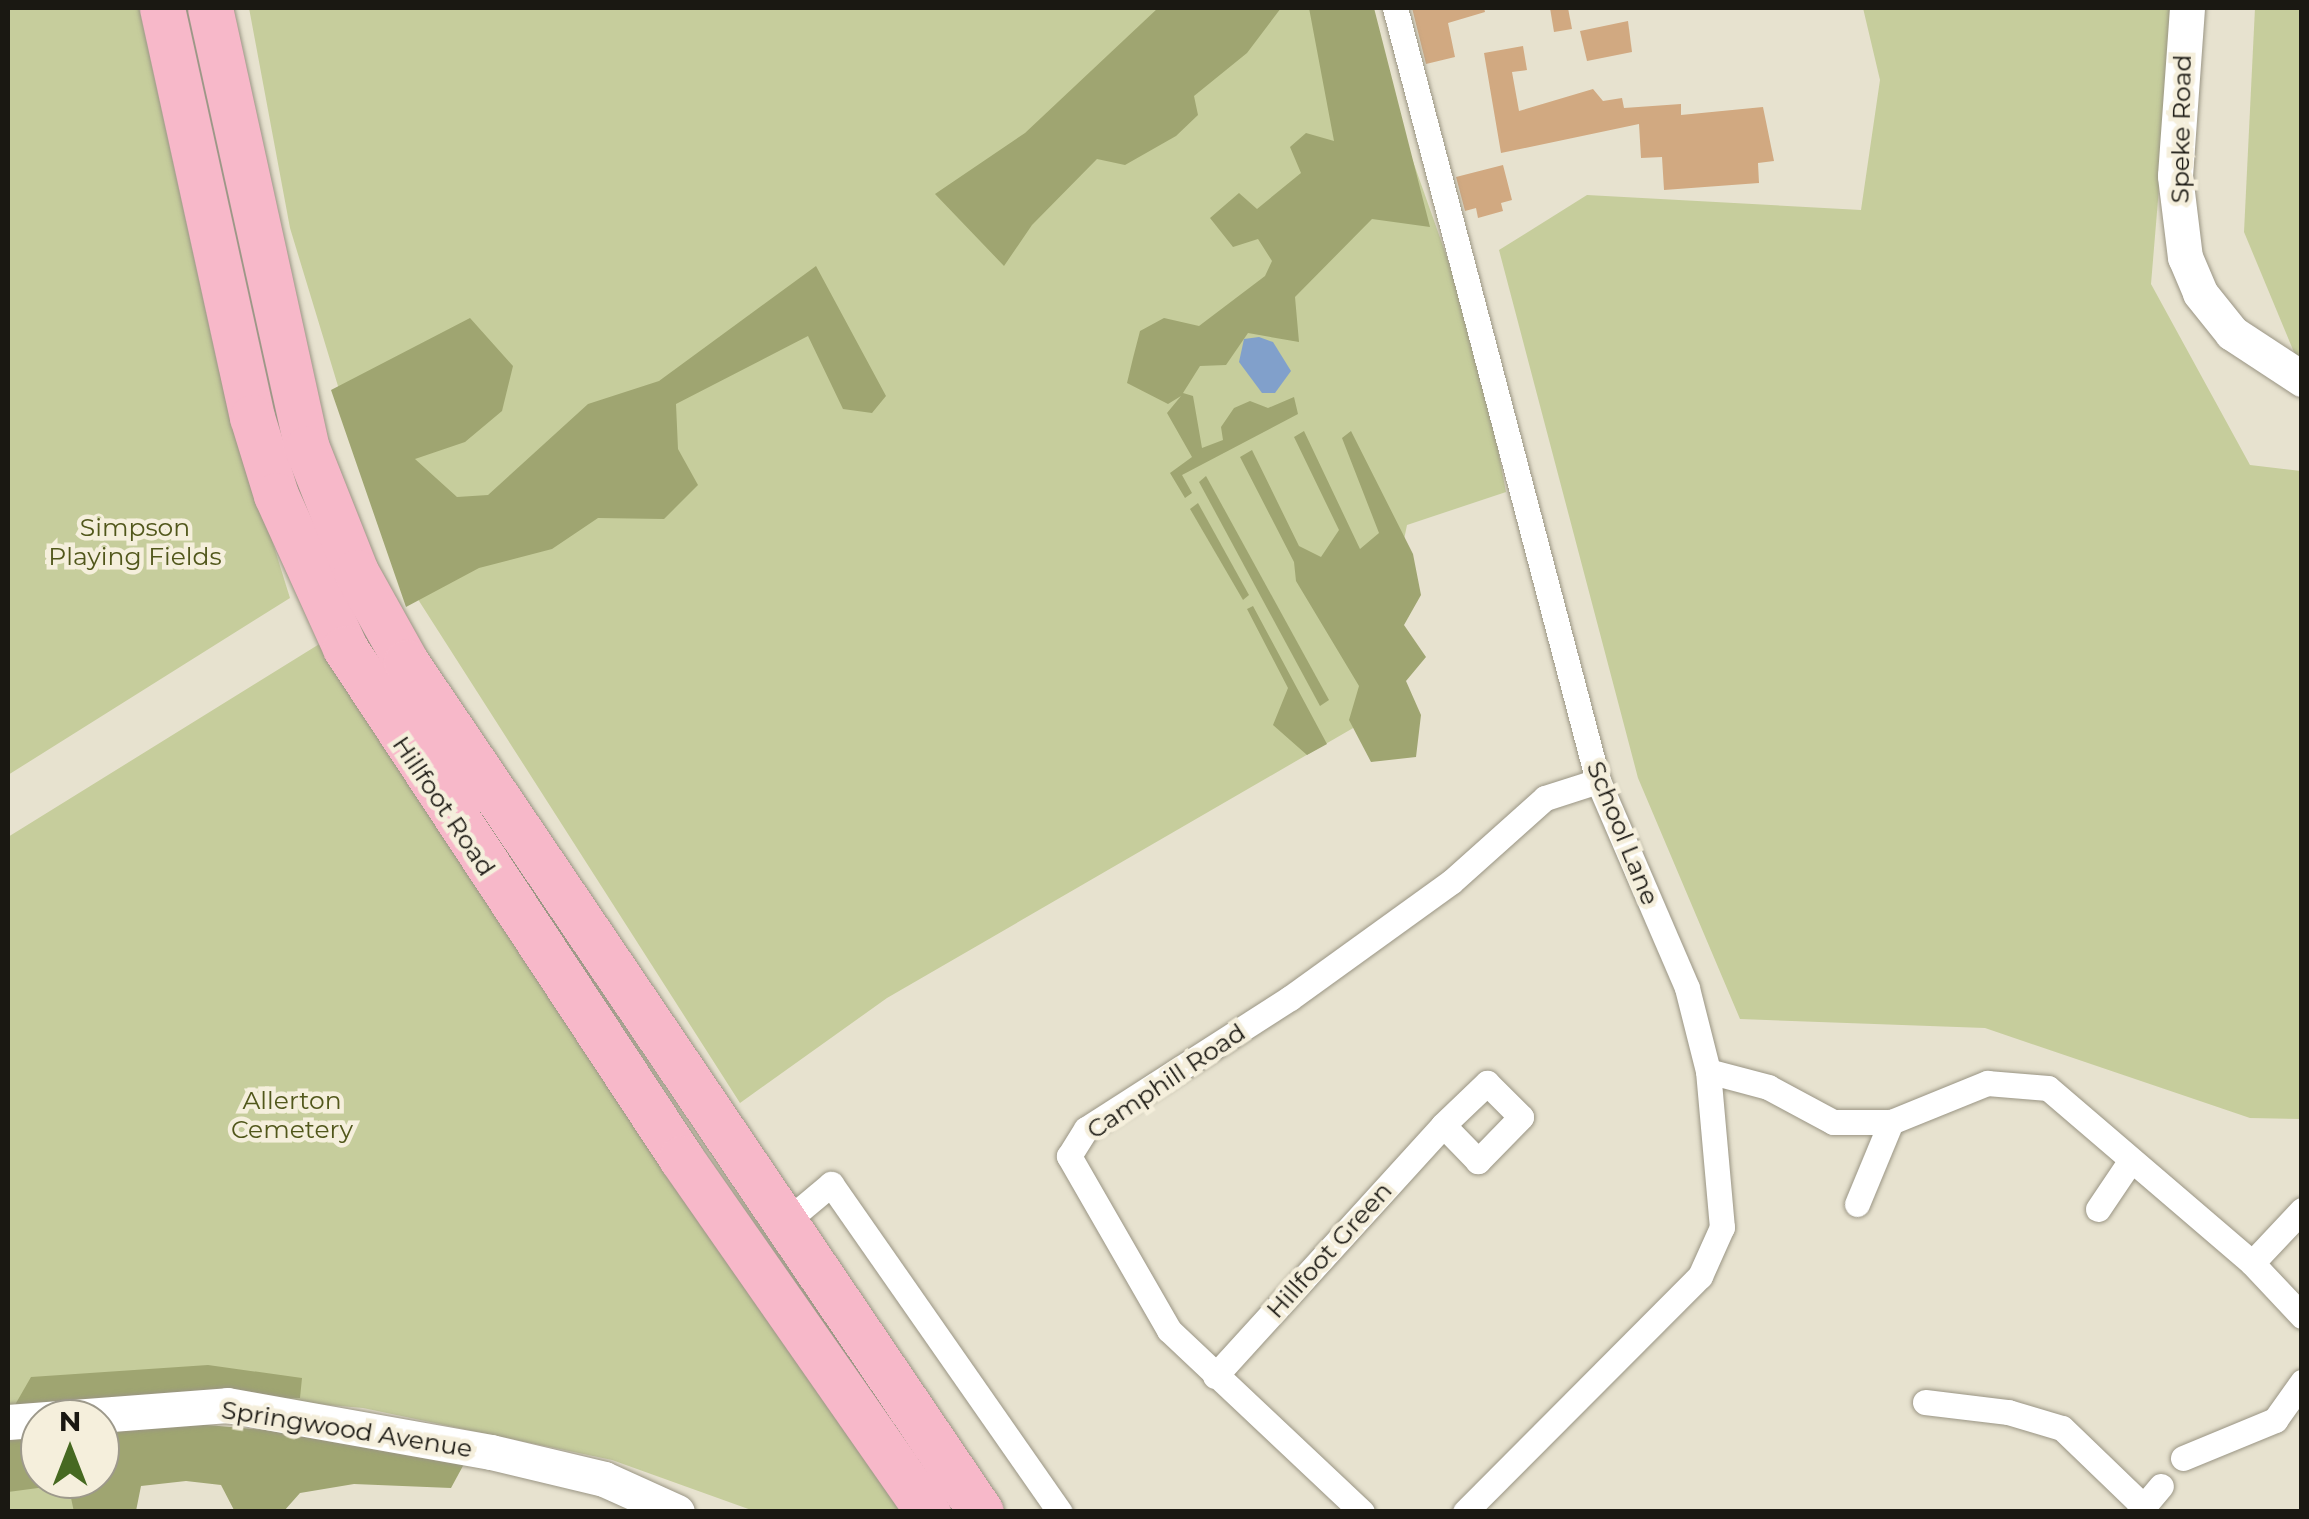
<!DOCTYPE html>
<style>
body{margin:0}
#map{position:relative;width:2309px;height:1519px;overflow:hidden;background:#e7e2cf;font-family:Montserrat,sans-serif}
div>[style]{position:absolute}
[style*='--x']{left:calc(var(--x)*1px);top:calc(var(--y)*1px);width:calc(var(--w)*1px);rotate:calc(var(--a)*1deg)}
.green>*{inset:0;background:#c6cd9c}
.forest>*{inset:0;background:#9fa571}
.water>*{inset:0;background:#81a0cb}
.building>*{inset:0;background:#d1a981}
.roads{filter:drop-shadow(0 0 2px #9a9584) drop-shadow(0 0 2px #9a9584)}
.street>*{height:25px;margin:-12.5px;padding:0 12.5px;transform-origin:12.5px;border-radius:12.5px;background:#fff}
.secondary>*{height:35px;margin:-17.5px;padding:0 17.5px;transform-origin:17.5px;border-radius:17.5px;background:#fff}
.highway>*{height:45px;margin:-22.5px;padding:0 22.5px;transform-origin:22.5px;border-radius:22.5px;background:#f7b8c9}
span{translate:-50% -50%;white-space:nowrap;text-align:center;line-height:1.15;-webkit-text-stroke:9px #f5efdc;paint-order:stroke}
.street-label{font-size:25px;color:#1a1812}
.park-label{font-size:25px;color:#51571b}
.frame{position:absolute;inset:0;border:10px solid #1a1812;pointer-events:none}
.north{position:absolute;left:20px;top:1399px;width:100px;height:100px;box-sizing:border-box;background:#f5efdc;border:2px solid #9d998b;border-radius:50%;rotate:0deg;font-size:28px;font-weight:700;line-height:40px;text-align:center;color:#1a1812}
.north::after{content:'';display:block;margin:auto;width:35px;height:45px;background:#466921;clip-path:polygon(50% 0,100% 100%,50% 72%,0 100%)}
</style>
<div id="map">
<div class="green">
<i style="clip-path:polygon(8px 8px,139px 8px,218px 367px,290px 598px,8px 775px)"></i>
<i style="clip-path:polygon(249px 8px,1368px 8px,1403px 133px,1478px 345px,1506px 492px,1407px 525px,1367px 720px,887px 998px,740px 1103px,389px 554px,290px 228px)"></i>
<i style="clip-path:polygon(1863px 8px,2174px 8px,2151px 284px,2250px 465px,2301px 471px,2301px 1119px,2250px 1118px,1985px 1028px,1740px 1019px,1638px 778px,1499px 250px,1587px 195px,1861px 210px,1880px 80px)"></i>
<i style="clip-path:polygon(2255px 8px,2301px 8px,2301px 369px,2244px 232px)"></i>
<i style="clip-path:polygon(321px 643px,908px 1511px,754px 1511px,612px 1460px,363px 1408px,226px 1396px,8px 1414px,8px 837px)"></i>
<i style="clip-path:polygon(8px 1427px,40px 1479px,100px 1479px,108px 1511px,8px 1511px)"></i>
</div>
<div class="forest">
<i style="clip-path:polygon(1158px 8px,1281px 8px,1247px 53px,1194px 96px,1198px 115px,1176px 136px,1125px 165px,1097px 159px,1032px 225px,1004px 266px,935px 194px,1025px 133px)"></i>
<i style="clip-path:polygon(1309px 8px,1374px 8px,1430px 227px,1372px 219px,1295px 297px,1299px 342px,1248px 333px,1226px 365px,1200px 366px,1183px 393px,1193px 396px,1202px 448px,1223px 440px,1221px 427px,1234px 408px,1250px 401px,1268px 408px,1294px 397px,1298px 414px,1182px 475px,1192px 493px,1185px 498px,1170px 473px,1192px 457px,1167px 413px,1181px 396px,1168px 404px,1127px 383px,1133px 358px,1140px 331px,1164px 318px,1199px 326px,1265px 276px,1272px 261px,1258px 239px,1233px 247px,1210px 218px,1239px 193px,1257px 209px,1301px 173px,1290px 147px,1306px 133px,1334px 141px)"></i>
<i style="clip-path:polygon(816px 266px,886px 396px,872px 413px,843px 409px,808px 336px,676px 404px,678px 449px,698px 485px,664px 519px,598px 518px,552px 549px,479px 568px,406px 607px,331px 390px,470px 318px,513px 366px,502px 411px,465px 442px,415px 459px,457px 497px,488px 495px,588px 404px,659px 381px)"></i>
<i style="clip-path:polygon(1304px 431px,1360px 549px,1379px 533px,1342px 438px,1351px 431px,1413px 554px,1421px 595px,1404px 625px,1426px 657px,1406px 681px,1421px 715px,1416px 757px,1371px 762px,1349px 720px,1359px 686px,1296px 581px,1294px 562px,1240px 457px,1252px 450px,1299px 546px,1321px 557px,1339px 530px,1294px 437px)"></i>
<i style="clip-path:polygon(1206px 476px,1329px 700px,1320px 706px,1199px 482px)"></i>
<i style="clip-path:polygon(1198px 503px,1249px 595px,1243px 600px,1190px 509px)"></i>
<i style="clip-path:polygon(1253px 606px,1327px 744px,1307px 755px,1273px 725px,1288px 688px,1247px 609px)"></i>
<i style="clip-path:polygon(evenodd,208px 1365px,302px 1378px,300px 1398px,212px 1401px,196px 1424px,324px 1435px,464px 1464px,451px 1488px,354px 1484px,300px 1493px,284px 1511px,235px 1512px,221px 1485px,186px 1481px,141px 1486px,136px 1511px,74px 1512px,68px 1484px,8px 1492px,8px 1417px,31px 1377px,208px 1365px,40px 1419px,100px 1419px,100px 1479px,40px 1479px,40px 1419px)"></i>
</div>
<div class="water">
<i style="clip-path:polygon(1259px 337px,1273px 342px,1291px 371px,1275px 393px,1262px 393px,1239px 362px,1244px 339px)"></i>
</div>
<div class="building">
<i style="clip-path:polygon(1412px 8px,1484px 8px,1485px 12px,1448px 23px,1455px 57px,1426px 64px)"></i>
<i style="clip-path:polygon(1550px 8px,1568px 8px,1572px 29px,1554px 32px)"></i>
<i style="clip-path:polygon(1628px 21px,1632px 52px,1587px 61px,1580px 31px)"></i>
<i style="clip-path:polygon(1523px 46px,1527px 70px,1512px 72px,1519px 111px,1593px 89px,1603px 101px,1622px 98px,1624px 108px,1681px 104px,1681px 115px,1763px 107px,1774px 161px,1758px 163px,1759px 183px,1664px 190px,1662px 157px,1641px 158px,1639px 124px,1501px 153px,1484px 53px)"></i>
<i style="clip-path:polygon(1503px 165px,1512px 200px,1501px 203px,1503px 211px,1478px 218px,1476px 208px,1465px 211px,1456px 177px)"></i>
</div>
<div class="roads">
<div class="street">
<i style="--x:1395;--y:8;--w:799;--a:75.29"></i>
<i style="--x:1598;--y:781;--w:225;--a:66.7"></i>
<i style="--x:1687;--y:988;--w:86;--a:75.8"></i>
<i style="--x:1708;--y:1071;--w:157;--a:84.9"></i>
<i style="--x:1722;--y:1227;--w:54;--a:114.2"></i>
<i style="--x:1700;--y:1276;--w:333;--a:134.9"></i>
<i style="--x:1708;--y:1071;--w:62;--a:14.9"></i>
<i style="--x:1768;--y:1087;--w:74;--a:28.3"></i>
<i style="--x:1833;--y:1122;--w:58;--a:0"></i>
<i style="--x:1891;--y:1122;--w:104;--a:-22.1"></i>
<i style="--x:1987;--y:1083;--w:61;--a:4.7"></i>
<i style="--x:2048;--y:1088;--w:269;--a:40.6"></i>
<i style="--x:2252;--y:1263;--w:73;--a:46.7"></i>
<i style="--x:1857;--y:1204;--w:89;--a:-67.5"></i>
<i style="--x:2098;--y:1209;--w:59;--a:-56"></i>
<i style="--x:782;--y:1225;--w:64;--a:-39.9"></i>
<i style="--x:831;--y:1184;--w:400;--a:55.1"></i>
<i style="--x:2252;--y:1263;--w:73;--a:-46.7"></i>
<i style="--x:1215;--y:1376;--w:339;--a:-47.7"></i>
<i style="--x:1443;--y:1125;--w:61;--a:-43.7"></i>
<i style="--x:1487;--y:1083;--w:48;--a:45"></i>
<i style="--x:1521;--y:1117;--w:62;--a:134.3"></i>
<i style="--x:1478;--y:1161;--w:50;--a:-134.2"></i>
<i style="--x:1925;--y:1402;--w:84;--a:6.9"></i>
<i style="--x:2008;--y:1412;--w:56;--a:16.5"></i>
<i style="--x:2062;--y:1428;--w:112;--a:43.9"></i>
<i style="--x:2183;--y:1458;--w:100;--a:-22.4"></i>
<i style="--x:2275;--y:1420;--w:47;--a:-54.6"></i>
<i style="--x:1362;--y:1512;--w:265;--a:-136.7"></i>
<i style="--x:1169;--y:1330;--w:201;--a:-119.9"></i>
<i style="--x:1069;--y:1156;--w:32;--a:-58"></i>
<i style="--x:1086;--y:1129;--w:242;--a:-32.7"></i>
<i style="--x:1290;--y:998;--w:198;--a:-35.8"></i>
<i style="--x:1451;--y:882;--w:126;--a:-41.8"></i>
<i style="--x:1545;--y:798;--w:56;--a:-17.8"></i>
<i style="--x:2139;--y:1512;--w:34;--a:-50"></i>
</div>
<div class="secondary">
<i style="--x:2187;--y:8;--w:168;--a:94.1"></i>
<i style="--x:2175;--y:176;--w:82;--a:83"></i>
<i style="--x:2185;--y:257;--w:39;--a:67"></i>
<i style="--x:2200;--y:293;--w:51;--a:51.3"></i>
<i style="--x:2232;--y:333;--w:84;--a:33.3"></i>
<i style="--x:8;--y:1422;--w:220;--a:-4.4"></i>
<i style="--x:227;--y:1405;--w:268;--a:10.1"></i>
<i style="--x:491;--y:1452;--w:116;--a:13.4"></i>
<i style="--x:604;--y:1479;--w:80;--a:24.3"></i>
</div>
<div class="highway">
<i style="--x:162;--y:8;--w:419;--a:77.6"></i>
<i style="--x:252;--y:417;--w:82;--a:72.9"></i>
<i style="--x:276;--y:495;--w:168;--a:65.7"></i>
<i style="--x:345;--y:648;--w:611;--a:56.62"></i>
<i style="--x:681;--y:1158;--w:432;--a:55.1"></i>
<i style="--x:210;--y:8;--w:451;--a:77.6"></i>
<i style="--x:307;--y:448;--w:133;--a:68.4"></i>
<i style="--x:356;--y:572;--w:103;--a:60.9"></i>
<i style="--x:406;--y:662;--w:1026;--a:55.92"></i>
</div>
</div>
<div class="street-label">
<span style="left:2181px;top:129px;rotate:-89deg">Speke Road</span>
<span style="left:444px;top:806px;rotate:56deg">Hillfoot Road</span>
<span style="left:1623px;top:833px;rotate:68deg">School Lane</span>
<span style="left:1166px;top:1081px;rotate:-34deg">Camphill Road</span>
<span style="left:1329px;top:1250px;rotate:-48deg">Hillfoot Green</span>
<span style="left:347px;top:1429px;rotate:9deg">Springwood Avenue</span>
</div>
<div class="park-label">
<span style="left:135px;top:542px">Simpson<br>Playing Fields</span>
<span style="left:292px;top:1115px">Allerton<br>Cemetery</span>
</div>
<div class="frame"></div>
<div class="north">N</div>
</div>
